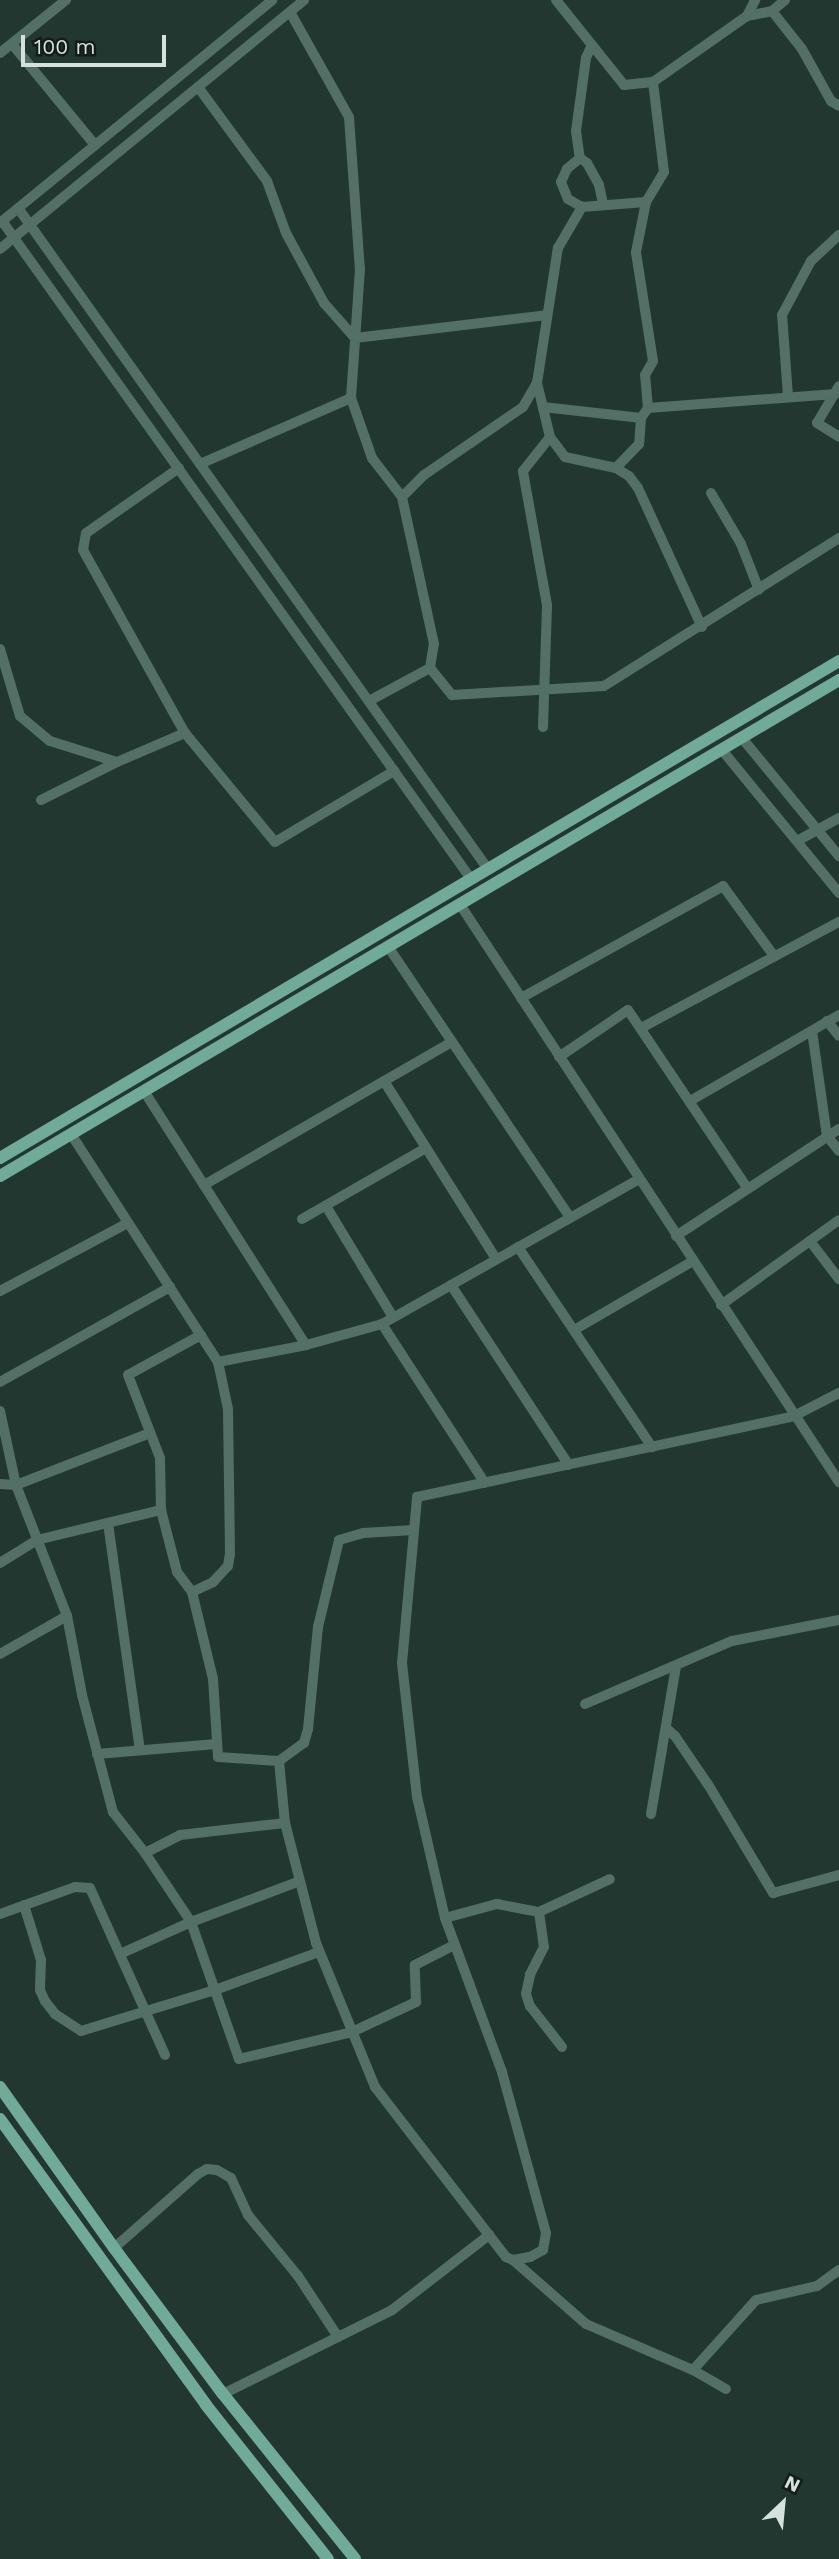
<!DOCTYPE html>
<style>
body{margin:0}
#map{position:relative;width:839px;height:2559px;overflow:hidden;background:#223730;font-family:"Work Sans",sans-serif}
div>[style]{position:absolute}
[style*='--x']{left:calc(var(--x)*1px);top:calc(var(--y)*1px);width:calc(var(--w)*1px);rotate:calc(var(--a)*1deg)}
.minor>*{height:10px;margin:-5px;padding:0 5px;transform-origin:5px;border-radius:5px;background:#536f66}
.major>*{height:12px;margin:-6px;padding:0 6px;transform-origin:6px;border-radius:6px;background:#71aa98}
span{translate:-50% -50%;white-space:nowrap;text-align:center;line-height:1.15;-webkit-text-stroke:5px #131c19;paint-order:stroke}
.north{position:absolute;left:748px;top:2468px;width:70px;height:70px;-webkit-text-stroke:5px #131c19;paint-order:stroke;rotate:26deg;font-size:19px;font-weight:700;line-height:28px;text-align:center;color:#d4e1dc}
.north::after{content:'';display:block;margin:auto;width:24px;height:32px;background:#d4e1dc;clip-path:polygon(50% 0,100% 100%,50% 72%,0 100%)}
.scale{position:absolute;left:21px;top:35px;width:145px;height:32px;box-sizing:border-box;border:4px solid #d4e1dc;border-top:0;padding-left:9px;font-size:21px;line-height:24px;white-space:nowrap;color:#d4e1dc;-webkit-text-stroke:5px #131c19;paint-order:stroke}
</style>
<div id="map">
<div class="minor">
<i style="--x:556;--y:0;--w:109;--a:51.3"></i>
<i style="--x:624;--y:85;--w:29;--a:-6"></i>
<i style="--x:653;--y:82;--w:115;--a:-35.1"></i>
<i style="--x:747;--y:16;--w:25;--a:-11"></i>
<i style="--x:772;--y:11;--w:17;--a:-40"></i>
<i style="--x:772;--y:11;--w:48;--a:51.7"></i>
<i style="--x:802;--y:49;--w:60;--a:60.9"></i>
<i style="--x:831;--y:101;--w:9;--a:32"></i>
<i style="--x:290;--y:12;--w:120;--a:60.7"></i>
<i style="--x:349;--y:117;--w:152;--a:85.9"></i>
<i style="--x:360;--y:269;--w:129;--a:94"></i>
<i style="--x:351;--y:398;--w:64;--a:70.7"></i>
<i style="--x:372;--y:458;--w:49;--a:52.4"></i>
<i style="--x:747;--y:16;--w:18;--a:-63"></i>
<i style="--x:12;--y:44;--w:131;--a:50.6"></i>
<i style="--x:592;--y:45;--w:14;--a:115"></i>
<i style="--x:586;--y:58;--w:74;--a:97.8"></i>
<i style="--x:576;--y:131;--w:27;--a:82"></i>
<i style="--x:580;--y:158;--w:9;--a:36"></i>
<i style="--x:587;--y:163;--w:25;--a:61"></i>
<i style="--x:599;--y:185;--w:19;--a:78"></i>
<i style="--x:0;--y:53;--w:85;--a:-38.8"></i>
<i style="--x:198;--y:87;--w:117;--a:53.7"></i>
<i style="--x:267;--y:181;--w:55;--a:69.9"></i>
<i style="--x:286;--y:233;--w:80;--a:61.5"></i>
<i style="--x:324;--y:303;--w:47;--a:48.5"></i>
<i style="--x:355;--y:338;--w:193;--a:-6.8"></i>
<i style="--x:580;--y:158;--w:17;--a:140"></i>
<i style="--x:567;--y:169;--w:14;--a:115"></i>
<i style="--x:561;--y:182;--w:18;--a:68"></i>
<i style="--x:568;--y:199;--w:16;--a:30"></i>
<i style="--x:18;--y:208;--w:811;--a:54.59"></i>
<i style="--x:2;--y:221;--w:808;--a:54.52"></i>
<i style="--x:0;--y:223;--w:352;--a:-39.3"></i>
<i style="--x:0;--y:249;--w:393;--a:-39.3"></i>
<i style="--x:839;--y:386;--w:43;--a:120.7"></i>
<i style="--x:817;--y:423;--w:26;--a:32"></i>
<i style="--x:788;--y:396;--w:81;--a:-94.2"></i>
<i style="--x:782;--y:315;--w:61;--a:-61.8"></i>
<i style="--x:811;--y:261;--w:38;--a:-43"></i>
<i style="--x:543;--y:407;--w:99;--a:6.4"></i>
<i style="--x:641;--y:418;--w:26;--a:94"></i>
<i style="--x:639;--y:444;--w:33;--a:134"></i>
<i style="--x:648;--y:408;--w:188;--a:-4.3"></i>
<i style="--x:641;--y:418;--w:12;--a:-55"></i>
<i style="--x:648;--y:408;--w:33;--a:-95"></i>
<i style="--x:645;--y:375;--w:16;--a:-60"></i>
<i style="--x:653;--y:361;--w:110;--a:-98.9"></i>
<i style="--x:636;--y:252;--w:51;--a:-78.7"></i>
<i style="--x:550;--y:437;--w:56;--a:-103.5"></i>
<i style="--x:537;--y:383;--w:137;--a:-81.2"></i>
<i style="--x:558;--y:248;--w:48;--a:-59.7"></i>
<i style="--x:582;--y:207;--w:64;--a:-4.5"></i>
<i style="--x:646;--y:202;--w:35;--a:-59"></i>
<i style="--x:664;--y:172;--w:91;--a:-97"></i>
<i style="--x:200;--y:464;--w:165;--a:-23.6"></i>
<i style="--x:179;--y:468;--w:113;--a:145"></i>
<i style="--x:86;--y:533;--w:17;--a:100"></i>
<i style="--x:83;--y:550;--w:210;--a:60.9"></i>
<i style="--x:711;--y:493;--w:59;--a:59.5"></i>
<i style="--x:741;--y:544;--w:49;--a:68.6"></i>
<i style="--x:0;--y:649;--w:70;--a:73.4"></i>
<i style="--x:20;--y:716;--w:39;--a:40"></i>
<i style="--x:50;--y:741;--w:70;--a:17.4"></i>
<i style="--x:117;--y:762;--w:74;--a:-23.1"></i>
<i style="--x:185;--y:733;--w:141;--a:50.5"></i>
<i style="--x:275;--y:842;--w:139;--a:-30.8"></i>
<i style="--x:430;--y:668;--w:24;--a:-81"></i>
<i style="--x:434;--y:644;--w:150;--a:-102.3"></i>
<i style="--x:402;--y:497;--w:31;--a:-45"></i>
<i style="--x:424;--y:475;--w:120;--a:-34.5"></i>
<i style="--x:523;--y:407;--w:28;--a:-60"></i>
<i style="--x:369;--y:701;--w:69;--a:-28.4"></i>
<i style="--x:430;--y:668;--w:35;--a:51"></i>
<i style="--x:452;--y:695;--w:152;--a:-3.4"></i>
<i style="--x:604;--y:686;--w:278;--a:-32.2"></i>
<i style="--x:543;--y:727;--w:122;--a:-88.1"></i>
<i style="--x:547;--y:605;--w:136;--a:-100.2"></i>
<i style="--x:523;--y:471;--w:43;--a:-51.5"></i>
<i style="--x:550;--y:437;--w:25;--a:53"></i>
<i style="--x:565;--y:457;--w:52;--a:12.2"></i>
<i style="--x:616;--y:468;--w:15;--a:32"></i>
<i style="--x:629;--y:476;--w:15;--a:53"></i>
<i style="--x:638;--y:488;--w:153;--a:65.3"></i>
<i style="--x:742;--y:738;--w:153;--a:50.6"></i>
<i style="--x:722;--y:750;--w:185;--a:50.7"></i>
<i style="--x:41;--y:800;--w:85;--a:-26.6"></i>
<i style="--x:797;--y:841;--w:48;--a:-28.7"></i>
<i style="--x:461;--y:906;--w:689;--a:56.73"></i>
<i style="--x:389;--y:948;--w:324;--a:56.1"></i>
<i style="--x:521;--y:998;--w:231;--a:-29"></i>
<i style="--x:723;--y:886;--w:87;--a:53.9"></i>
<i style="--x:827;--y:1021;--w:19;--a:51"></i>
<i style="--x:641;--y:1028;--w:225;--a:-28.2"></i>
<i style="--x:812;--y:1031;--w:106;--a:81.9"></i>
<i style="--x:827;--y:1136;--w:19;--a:51"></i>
<i style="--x:559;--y:1057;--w:83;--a:-34.3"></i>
<i style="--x:628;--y:1010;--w:214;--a:56.2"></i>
<i style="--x:384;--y:1081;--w:210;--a:57.8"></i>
<i style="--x:144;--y:1091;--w:301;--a:57.5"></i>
<i style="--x:690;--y:1101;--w:172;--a:-30"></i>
<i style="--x:71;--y:1134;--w:271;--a:57.2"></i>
<i style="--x:218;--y:1362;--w:90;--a:-10.9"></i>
<i style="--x:306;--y:1345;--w:79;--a:-15.4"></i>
<i style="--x:382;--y:1324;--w:295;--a:-29.4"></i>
<i style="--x:204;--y:1185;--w:286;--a:-30"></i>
<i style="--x:326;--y:1206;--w:130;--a:58.9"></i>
<i style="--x:302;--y:1219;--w:143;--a:-29.8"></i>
<i style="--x:676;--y:1236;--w:195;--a:-33.3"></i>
<i style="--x:810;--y:1241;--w:48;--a:52.7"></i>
<i style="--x:518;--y:1247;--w:241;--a:56.2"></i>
<i style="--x:451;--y:1285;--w:215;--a:56.8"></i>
<i style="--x:0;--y:1291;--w:145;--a:-28"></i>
<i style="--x:721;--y:1305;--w:145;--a:-35.8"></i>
<i style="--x:382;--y:1324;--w:189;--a:57.1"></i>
<i style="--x:574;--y:1330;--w:138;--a:-30.1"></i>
<i style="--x:201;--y:1335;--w:83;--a:151.3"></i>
<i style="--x:128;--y:1375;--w:89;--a:68.9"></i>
<i style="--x:160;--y:1458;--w:52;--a:88.9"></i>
<i style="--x:161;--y:1510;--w:64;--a:75.5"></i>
<i style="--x:177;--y:1572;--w:25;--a:53"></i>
<i style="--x:192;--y:1592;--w:89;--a:76.4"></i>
<i style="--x:213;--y:1679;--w:78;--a:86.3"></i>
<i style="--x:218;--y:1757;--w:61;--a:3.8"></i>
<i style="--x:279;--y:1761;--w:62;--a:84.5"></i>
<i style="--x:285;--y:1823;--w:124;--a:75.5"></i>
<i style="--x:316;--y:1943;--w:156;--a:67.7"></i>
<i style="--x:375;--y:2087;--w:215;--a:52.4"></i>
<i style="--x:506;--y:2257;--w:8;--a:23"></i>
<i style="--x:513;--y:2260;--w:17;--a:-10"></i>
<i style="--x:530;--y:2257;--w:15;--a:-28"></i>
<i style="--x:543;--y:2250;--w:17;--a:-80"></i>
<i style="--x:546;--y:2233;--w:167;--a:-105.3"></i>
<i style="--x:502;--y:2072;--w:164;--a:-110.3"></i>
<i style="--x:445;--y:1918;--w:124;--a:-103"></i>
<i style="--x:417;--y:1797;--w:135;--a:-96.4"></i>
<i style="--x:402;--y:1663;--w:167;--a:-84.8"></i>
<i style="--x:417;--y:1497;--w:386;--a:-12.1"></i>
<i style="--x:794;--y:1416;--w:51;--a:-27.1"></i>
<i style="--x:0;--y:1382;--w:195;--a:-29.2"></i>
<i style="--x:0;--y:1411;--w:76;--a:77.8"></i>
<i style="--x:16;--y:1485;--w:16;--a:-176"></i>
<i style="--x:150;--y:1433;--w:144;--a:158.8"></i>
<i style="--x:16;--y:1485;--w:141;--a:68.7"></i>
<i style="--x:67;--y:1616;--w:80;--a:79.2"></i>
<i style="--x:82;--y:1695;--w:121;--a:75.2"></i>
<i style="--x:113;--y:1812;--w:52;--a:52"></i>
<i style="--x:145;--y:1853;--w:83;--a:56.3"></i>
<i style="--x:191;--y:1922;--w:145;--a:70.7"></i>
<i style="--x:239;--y:2059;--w:116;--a:-13.4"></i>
<i style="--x:352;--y:2032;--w:71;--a:-25.1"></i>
<i style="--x:416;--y:2002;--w:37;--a:-92"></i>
<i style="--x:415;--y:1965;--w:44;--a:-27.1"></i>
<i style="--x:108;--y:1523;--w:229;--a:82"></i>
<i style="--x:0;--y:1563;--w:44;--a:-31.9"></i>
<i style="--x:37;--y:1540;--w:128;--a:-13.6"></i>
<i style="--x:192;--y:1592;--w:23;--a:-25"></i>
<i style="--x:213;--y:1582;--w:22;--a:-47"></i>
<i style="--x:228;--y:1566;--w:12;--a:-81"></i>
<i style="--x:230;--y:1554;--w:145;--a:-90.8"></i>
<i style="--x:228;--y:1409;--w:48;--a:-102"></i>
<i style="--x:0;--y:1654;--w:77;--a:-29.6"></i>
<i style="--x:585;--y:1704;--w:160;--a:-23.2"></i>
<i style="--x:732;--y:1641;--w:109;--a:-11.1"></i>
<i style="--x:666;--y:1728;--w:12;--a:42"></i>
<i style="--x:675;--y:1736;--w:60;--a:55.8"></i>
<i style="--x:709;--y:1786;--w:125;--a:59.1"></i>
<i style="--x:773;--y:1893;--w:68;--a:-15.3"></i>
<i style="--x:97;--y:1754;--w:120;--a:-4.8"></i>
<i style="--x:279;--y:1761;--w:31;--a:-36"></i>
<i style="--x:304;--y:1743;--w:15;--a:-74"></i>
<i style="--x:308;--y:1729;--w:102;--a:-84.4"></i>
<i style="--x:318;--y:1627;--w:89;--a:-76.4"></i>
<i style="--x:339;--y:1540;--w:25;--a:-16"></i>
<i style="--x:363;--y:1533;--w:51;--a:-3.4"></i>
<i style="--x:651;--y:1814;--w:150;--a:-80.4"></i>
<i style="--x:145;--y:1853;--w:39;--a:-27"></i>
<i style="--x:180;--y:1835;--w:106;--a:-6.5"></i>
<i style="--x:24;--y:1905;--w:58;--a:72.8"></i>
<i style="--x:41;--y:1960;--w:30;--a:92"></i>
<i style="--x:40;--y:1990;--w:12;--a:66"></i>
<i style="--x:45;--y:2001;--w:16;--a:52"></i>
<i style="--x:55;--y:2014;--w:31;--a:33"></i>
<i style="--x:81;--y:2031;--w:140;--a:-17"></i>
<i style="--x:215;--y:1990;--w:111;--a:-20.1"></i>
<i style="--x:539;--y:1912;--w:35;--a:82"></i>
<i style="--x:544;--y:1947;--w:31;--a:117"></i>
<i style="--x:530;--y:1975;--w:19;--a:102"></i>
<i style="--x:526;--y:1994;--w:13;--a:72"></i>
<i style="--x:530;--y:2006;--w:52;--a:52"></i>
<i style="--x:0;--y:1914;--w:80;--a:-19.8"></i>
<i style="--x:75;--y:1887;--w:15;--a:4"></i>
<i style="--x:90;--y:1888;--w:183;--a:65.8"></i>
<i style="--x:445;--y:1918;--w:54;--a:-15.1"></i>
<i style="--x:497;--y:1904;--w:43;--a:10.8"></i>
<i style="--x:539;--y:1912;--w:78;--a:-24.9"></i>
<i style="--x:120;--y:1954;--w:78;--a:-24.3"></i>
<i style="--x:191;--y:1922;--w:116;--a:-20.6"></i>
<i style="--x:114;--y:2248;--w:112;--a:-41.4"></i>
<i style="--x:198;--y:2174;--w:10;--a:-29"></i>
<i style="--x:207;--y:2169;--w:10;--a:6"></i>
<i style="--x:217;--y:2170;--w:16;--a:30"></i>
<i style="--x:231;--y:2178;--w:41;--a:65.3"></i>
<i style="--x:248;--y:2215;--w:79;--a:50.7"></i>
<i style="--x:298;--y:2276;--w:73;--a:56.7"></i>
<i style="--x:513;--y:2260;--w:97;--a:41.2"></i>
<i style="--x:586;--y:2324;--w:116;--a:23.3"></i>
<i style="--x:693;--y:2370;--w:38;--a:30"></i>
<i style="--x:693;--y:2370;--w:94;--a:-48"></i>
<i style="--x:756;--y:2300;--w:63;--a:-12.9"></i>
<i style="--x:817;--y:2286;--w:27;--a:-36"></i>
<i style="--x:223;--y:2394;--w:189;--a:-26.4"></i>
<i style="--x:392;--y:2310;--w:123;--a:-37.7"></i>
</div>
<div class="major">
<i style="--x:0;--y:1158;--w:975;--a:-30.64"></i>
<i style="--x:0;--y:1176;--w:975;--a:-30.59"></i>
<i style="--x:0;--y:2087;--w:197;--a:54.7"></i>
<i style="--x:114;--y:2248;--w:182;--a:53.3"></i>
<i style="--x:223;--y:2394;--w:211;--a:51.3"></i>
<i style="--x:0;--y:2119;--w:352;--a:54.2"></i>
<i style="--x:206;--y:2405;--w:196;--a:51.6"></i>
</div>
<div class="north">N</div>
<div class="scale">100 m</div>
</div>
